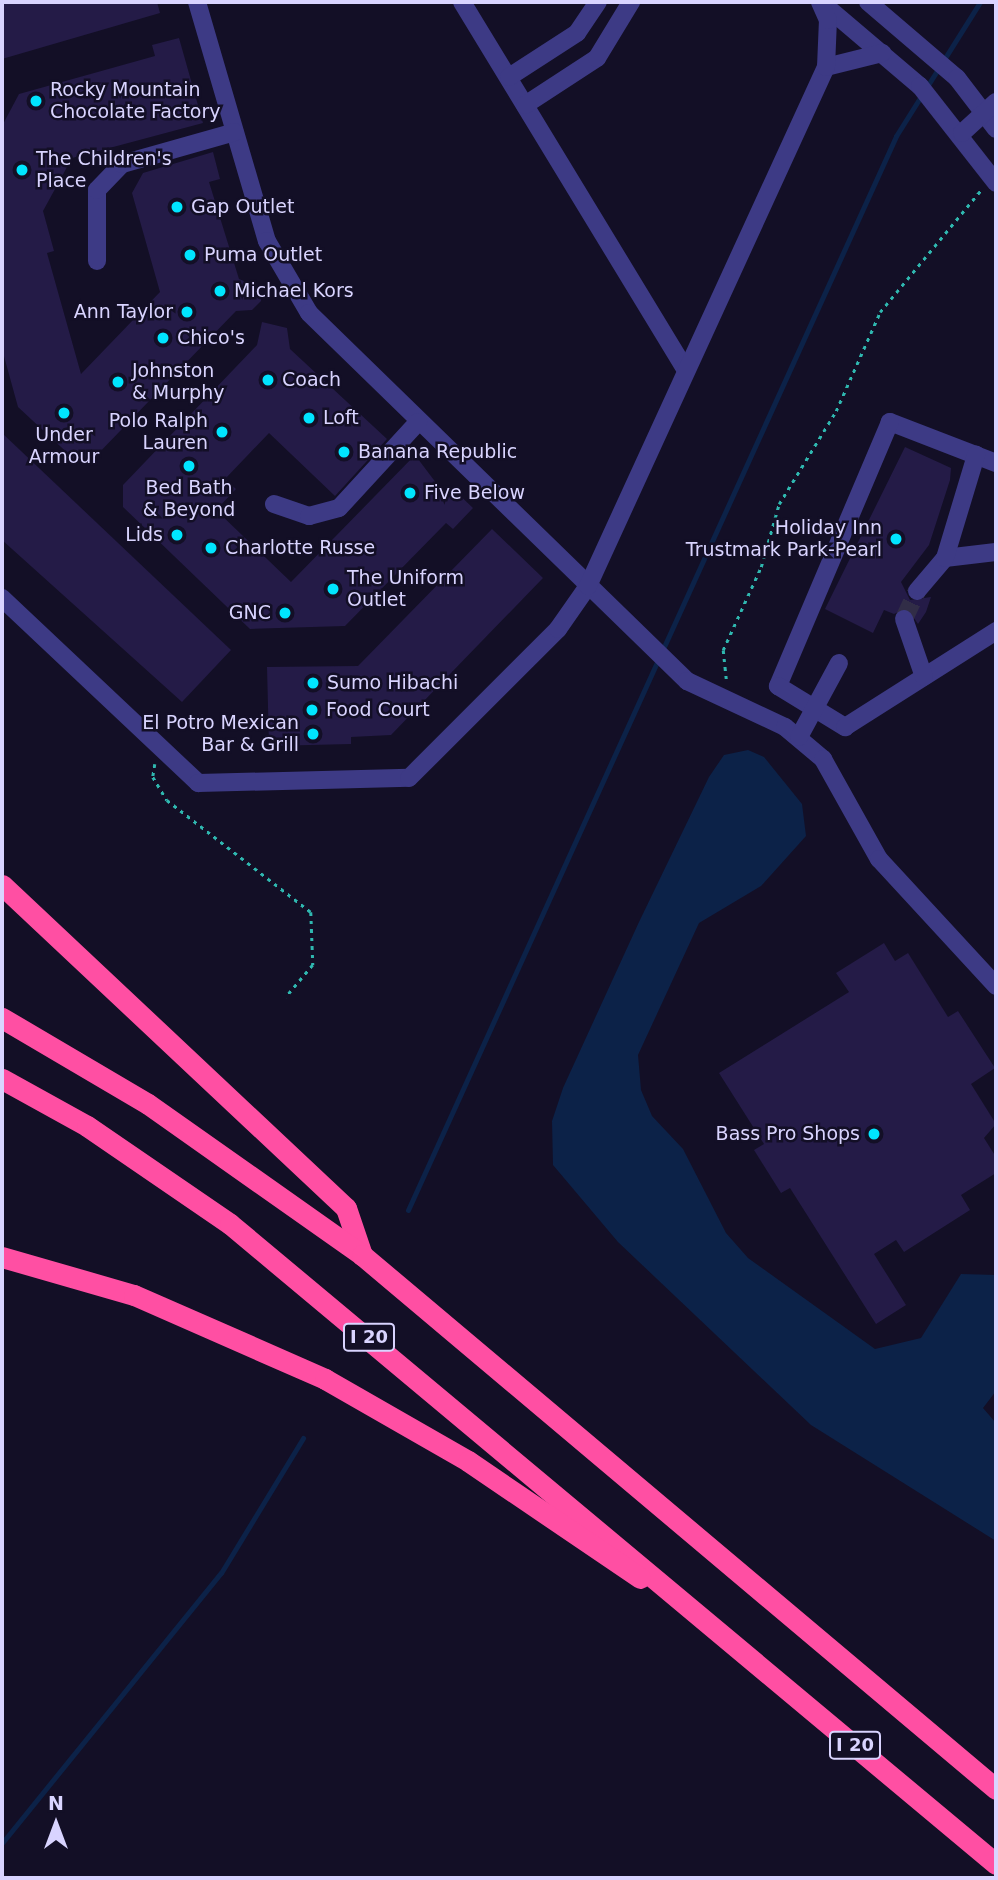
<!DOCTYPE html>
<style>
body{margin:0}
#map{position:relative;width:998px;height:1880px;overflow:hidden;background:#130f26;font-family:"DejaVu Sans",sans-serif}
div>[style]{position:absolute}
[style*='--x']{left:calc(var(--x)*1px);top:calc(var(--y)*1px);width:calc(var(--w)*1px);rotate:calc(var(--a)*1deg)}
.water>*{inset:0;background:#0c2248}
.stream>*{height:5px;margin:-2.5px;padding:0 2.5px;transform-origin:2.5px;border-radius:2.5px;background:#0c2248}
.building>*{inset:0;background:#241b47}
.minor-tunnel>*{height:18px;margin-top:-9px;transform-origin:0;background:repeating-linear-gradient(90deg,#312d47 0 18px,transparent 0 27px)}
.path>*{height:2.5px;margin-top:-1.25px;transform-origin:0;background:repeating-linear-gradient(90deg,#2fb8b0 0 3.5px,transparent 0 8.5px)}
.minor>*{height:18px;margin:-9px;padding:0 9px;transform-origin:9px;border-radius:9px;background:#3d3a85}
.highway>*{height:21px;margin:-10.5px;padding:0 10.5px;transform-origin:10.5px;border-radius:10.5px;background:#ff4fa3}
.dots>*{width:19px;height:19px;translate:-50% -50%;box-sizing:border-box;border:4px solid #130f26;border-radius:50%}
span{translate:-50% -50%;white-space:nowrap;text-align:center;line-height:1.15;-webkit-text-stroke:5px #130f26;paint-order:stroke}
.shield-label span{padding:2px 5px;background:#130f26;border:2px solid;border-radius:5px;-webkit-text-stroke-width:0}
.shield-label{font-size:18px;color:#d9d4ff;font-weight:700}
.poi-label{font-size:19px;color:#d9d4ff}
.left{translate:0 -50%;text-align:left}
.right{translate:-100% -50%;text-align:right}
.frame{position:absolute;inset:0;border:4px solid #d9d4ff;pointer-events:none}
.north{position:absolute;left:21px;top:1789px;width:70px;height:70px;-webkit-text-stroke:5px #130f26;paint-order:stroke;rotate:0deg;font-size:19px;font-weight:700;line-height:28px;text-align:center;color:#d9d4ff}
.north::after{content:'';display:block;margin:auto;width:24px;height:32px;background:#d9d4ff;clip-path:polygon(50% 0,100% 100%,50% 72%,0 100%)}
</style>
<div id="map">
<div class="water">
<i style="clip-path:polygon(748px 750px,764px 757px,802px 804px,806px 836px,761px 886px,699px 923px,638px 1055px,641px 1090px,652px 1116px,683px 1149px,726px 1233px,748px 1258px,875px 1349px,921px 1338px,961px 1274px,996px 1275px,996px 1391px,983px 1408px,996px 1423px,996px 1541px,811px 1425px,618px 1242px,553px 1165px,552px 1121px,563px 1088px,639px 922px,709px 777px,724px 755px)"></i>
</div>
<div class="stream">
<i style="--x:408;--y:1210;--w:1180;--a:-65.56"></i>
<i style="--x:896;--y:136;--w:158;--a:-57.9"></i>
<i style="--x:2;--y:1843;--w:348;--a:-51"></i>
<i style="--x:221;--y:1573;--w:158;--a:-58.7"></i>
</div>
<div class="building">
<i style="clip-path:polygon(2px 2px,157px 2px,160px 13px,2px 59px)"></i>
<i style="clip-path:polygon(179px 38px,203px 123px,72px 158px,43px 211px,54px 251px,47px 253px,81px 374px,160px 292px,132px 193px,143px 173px,213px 152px,220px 179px,209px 182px,239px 279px,261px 288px,261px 301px,252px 310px,236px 311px,94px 458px,75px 460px,18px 407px,2px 349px,2px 126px,19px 94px,155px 56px,152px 45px)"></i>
<i style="clip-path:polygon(262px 322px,287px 328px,290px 349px,387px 439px,335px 496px,269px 433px,225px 479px,236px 489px,216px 510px,291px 582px,415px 455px,446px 496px,453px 489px,473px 508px,453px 529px,446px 523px,345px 626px,250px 629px,123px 507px,123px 485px,257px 345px)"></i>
<i style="clip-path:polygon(2px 433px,231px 650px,182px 702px,2px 540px)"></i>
<i style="clip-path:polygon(905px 447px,951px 468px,950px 480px,929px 545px,901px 582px,910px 600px,931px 597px,926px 612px,918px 624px,907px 608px,894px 614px,884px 610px,873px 633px,825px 609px)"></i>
<i style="clip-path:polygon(492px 529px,543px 578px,391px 735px,351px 737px,351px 744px,269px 746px,267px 667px,358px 666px)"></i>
<i style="clip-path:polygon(884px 943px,895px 961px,908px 953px,948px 1017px,958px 1011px,995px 1068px,971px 1084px,996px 1124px,984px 1138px,996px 1157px,996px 1173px,961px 1195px,970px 1210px,904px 1252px,896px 1240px,874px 1254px,906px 1305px,876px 1324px,790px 1188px,781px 1193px,754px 1150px,764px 1144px,719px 1073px,849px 992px,836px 973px)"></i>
</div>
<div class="minor-tunnel">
<i style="--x:904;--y:619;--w:31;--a:-65"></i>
</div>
<div class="path">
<i style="--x:726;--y:679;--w:29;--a:-96"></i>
<i style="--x:723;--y:650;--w:91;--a:-65.4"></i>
<i style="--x:761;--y:567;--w:66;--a:-74.1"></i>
<i style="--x:779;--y:504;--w:109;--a:-58.5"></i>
<i style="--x:836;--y:411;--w:108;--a:-66"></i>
<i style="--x:880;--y:312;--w:157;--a:-50.4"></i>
<i style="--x:155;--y:764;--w:13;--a:99"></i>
<i style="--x:153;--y:777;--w:27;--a:59"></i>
<i style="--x:167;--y:800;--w:182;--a:37.9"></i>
<i style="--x:311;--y:912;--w:53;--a:87.8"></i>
<i style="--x:313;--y:965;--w:42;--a:130.2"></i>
</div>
<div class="minor">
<i style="--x:197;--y:2;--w:249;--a:73.7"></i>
<i style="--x:267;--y:241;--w:83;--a:59.7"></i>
<i style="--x:309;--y:313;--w:528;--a:44.23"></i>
<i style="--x:687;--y:681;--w:108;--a:25.1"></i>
<i style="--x:785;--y:727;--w:50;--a:40.1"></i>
<i style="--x:823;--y:759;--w:115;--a:60.8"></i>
<i style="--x:879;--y:859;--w:173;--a:47.3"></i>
<i style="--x:462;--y:2;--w:429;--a:58.7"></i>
<i style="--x:868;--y:2;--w:117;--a:40.5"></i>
<i style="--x:957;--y:78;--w:64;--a:52.6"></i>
<i style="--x:822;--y:3;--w:128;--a:40.3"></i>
<i style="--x:920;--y:86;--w:123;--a:51.9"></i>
<i style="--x:826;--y:67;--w:58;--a:-14"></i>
<i style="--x:509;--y:77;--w:81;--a:-32.9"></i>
<i style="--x:577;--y:33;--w:37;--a:-56"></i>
<i style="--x:525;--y:105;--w:86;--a:-33.1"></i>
<i style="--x:597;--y:58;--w:66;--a:-58.7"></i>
<i style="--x:962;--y:133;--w:46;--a:-42.4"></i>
<i style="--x:97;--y:261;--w:71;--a:-90"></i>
<i style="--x:97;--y:190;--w:36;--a:-46"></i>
<i style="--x:122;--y:164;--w:117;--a:-15.8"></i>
<i style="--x:996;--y:463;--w:114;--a:-158.9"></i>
<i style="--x:890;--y:422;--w:287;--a:113"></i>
<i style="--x:778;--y:686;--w:79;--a:31.5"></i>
<i style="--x:845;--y:727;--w:179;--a:-32.4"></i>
<i style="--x:274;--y:504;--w:37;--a:19"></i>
<i style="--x:309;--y:516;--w:31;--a:-15"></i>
<i style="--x:339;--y:508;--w:117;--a:-47.4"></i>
<i style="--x:945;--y:558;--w:51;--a:-6.7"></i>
<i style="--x:917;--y:591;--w:43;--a:-49.7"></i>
<i style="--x:945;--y:558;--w:108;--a:-73.2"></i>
<i style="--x:2;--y:598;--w:270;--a:43.3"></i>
<i style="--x:198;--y:783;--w:211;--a:-1.4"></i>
<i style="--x:409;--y:778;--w:211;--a:-45"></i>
<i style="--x:558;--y:629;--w:52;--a:-55.1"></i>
<i style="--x:588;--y:586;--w:571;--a:-65.37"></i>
<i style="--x:826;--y:67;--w:47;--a:-87.6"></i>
<i style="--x:828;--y:20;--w:20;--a:-114"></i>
<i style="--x:904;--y:619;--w:61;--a:71"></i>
<i style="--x:799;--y:737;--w:84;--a:-61.6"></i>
</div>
<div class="highway">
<i style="--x:2;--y:885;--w:472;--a:43.2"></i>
<i style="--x:346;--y:1208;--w:50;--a:71.2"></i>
<i style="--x:2;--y:1018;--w:169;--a:30.5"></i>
<i style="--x:148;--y:1104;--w:262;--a:35.2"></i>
<i style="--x:362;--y:1255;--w:829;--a:40.11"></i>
<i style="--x:2;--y:1079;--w:97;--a:28.9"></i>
<i style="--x:87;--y:1126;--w:173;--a:34.4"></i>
<i style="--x:230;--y:1224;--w:998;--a:39.88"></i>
<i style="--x:2;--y:1257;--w:137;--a:16.1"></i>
<i style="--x:134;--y:1295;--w:209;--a:23.7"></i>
<i style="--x:325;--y:1379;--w:165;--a:29.8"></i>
<i style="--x:468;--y:1461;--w:208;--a:34.2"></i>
</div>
<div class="dots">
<i style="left:36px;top:101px;background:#00e5ff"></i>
<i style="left:22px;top:170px;background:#00e5ff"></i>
<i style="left:177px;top:207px;background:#00e5ff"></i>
<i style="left:190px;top:255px;background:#00e5ff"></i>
<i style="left:220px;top:291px;background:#00e5ff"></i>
<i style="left:187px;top:312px;background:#00e5ff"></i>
<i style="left:163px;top:338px;background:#00e5ff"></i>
<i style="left:268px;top:380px;background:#00e5ff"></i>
<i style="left:118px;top:382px;background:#00e5ff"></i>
<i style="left:64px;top:413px;background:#00e5ff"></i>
<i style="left:309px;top:418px;background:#00e5ff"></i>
<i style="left:222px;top:432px;background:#00e5ff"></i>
<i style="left:344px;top:452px;background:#00e5ff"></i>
<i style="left:189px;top:466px;background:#00e5ff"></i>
<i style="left:410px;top:493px;background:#00e5ff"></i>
<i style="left:177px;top:535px;background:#00e5ff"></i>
<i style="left:896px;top:539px;background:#00e5ff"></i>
<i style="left:211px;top:548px;background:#00e5ff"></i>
<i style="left:333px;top:589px;background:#00e5ff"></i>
<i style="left:285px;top:613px;background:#00e5ff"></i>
<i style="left:313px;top:683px;background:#00e5ff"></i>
<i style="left:312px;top:710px;background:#00e5ff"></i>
<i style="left:313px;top:734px;background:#00e5ff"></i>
<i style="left:874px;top:1134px;background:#00e5ff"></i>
</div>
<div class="shield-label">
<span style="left:369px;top:1337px">I 20</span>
<span style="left:855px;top:1745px">I 20</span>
</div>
<div class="poi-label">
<span class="left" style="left:50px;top:101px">Rocky Mountain<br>Chocolate Factory</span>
<span class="left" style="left:36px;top:170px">The Children's<br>Place</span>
<span class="left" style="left:191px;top:207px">Gap Outlet</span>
<span class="left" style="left:204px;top:255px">Puma Outlet</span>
<span class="left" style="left:234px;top:291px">Michael Kors</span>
<span class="right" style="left:173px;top:312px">Ann Taylor</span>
<span class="left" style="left:177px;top:338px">Chico's</span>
<span class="left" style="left:132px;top:382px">Johnston<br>&amp; Murphy</span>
<span class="left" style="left:282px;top:380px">Coach</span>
<span class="left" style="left:323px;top:418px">Loft</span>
<span class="right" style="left:208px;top:432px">Polo Ralph<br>Lauren</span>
<span style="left:64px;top:446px">Under<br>Armour</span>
<span class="left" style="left:358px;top:452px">Banana Republic</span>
<span style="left:189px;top:499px">Bed Bath<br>&amp; Beyond</span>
<span class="left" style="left:424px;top:493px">Five Below</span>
<span class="right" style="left:882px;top:539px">Holiday Inn<br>Trustmark Park-Pearl</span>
<span class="right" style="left:163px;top:535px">Lids</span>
<span class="left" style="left:225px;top:548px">Charlotte Russe</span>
<span class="left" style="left:347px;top:589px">The Uniform<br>Outlet</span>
<span class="right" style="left:271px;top:613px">GNC</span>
<span class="left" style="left:327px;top:683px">Sumo Hibachi</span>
<span class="left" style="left:326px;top:710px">Food Court</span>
<span class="right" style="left:299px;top:734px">El Potro Mexican<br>Bar &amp; Grill</span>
<span class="right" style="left:860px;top:1134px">Bass Pro Shops</span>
</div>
<div class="frame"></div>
<div class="north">N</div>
</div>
